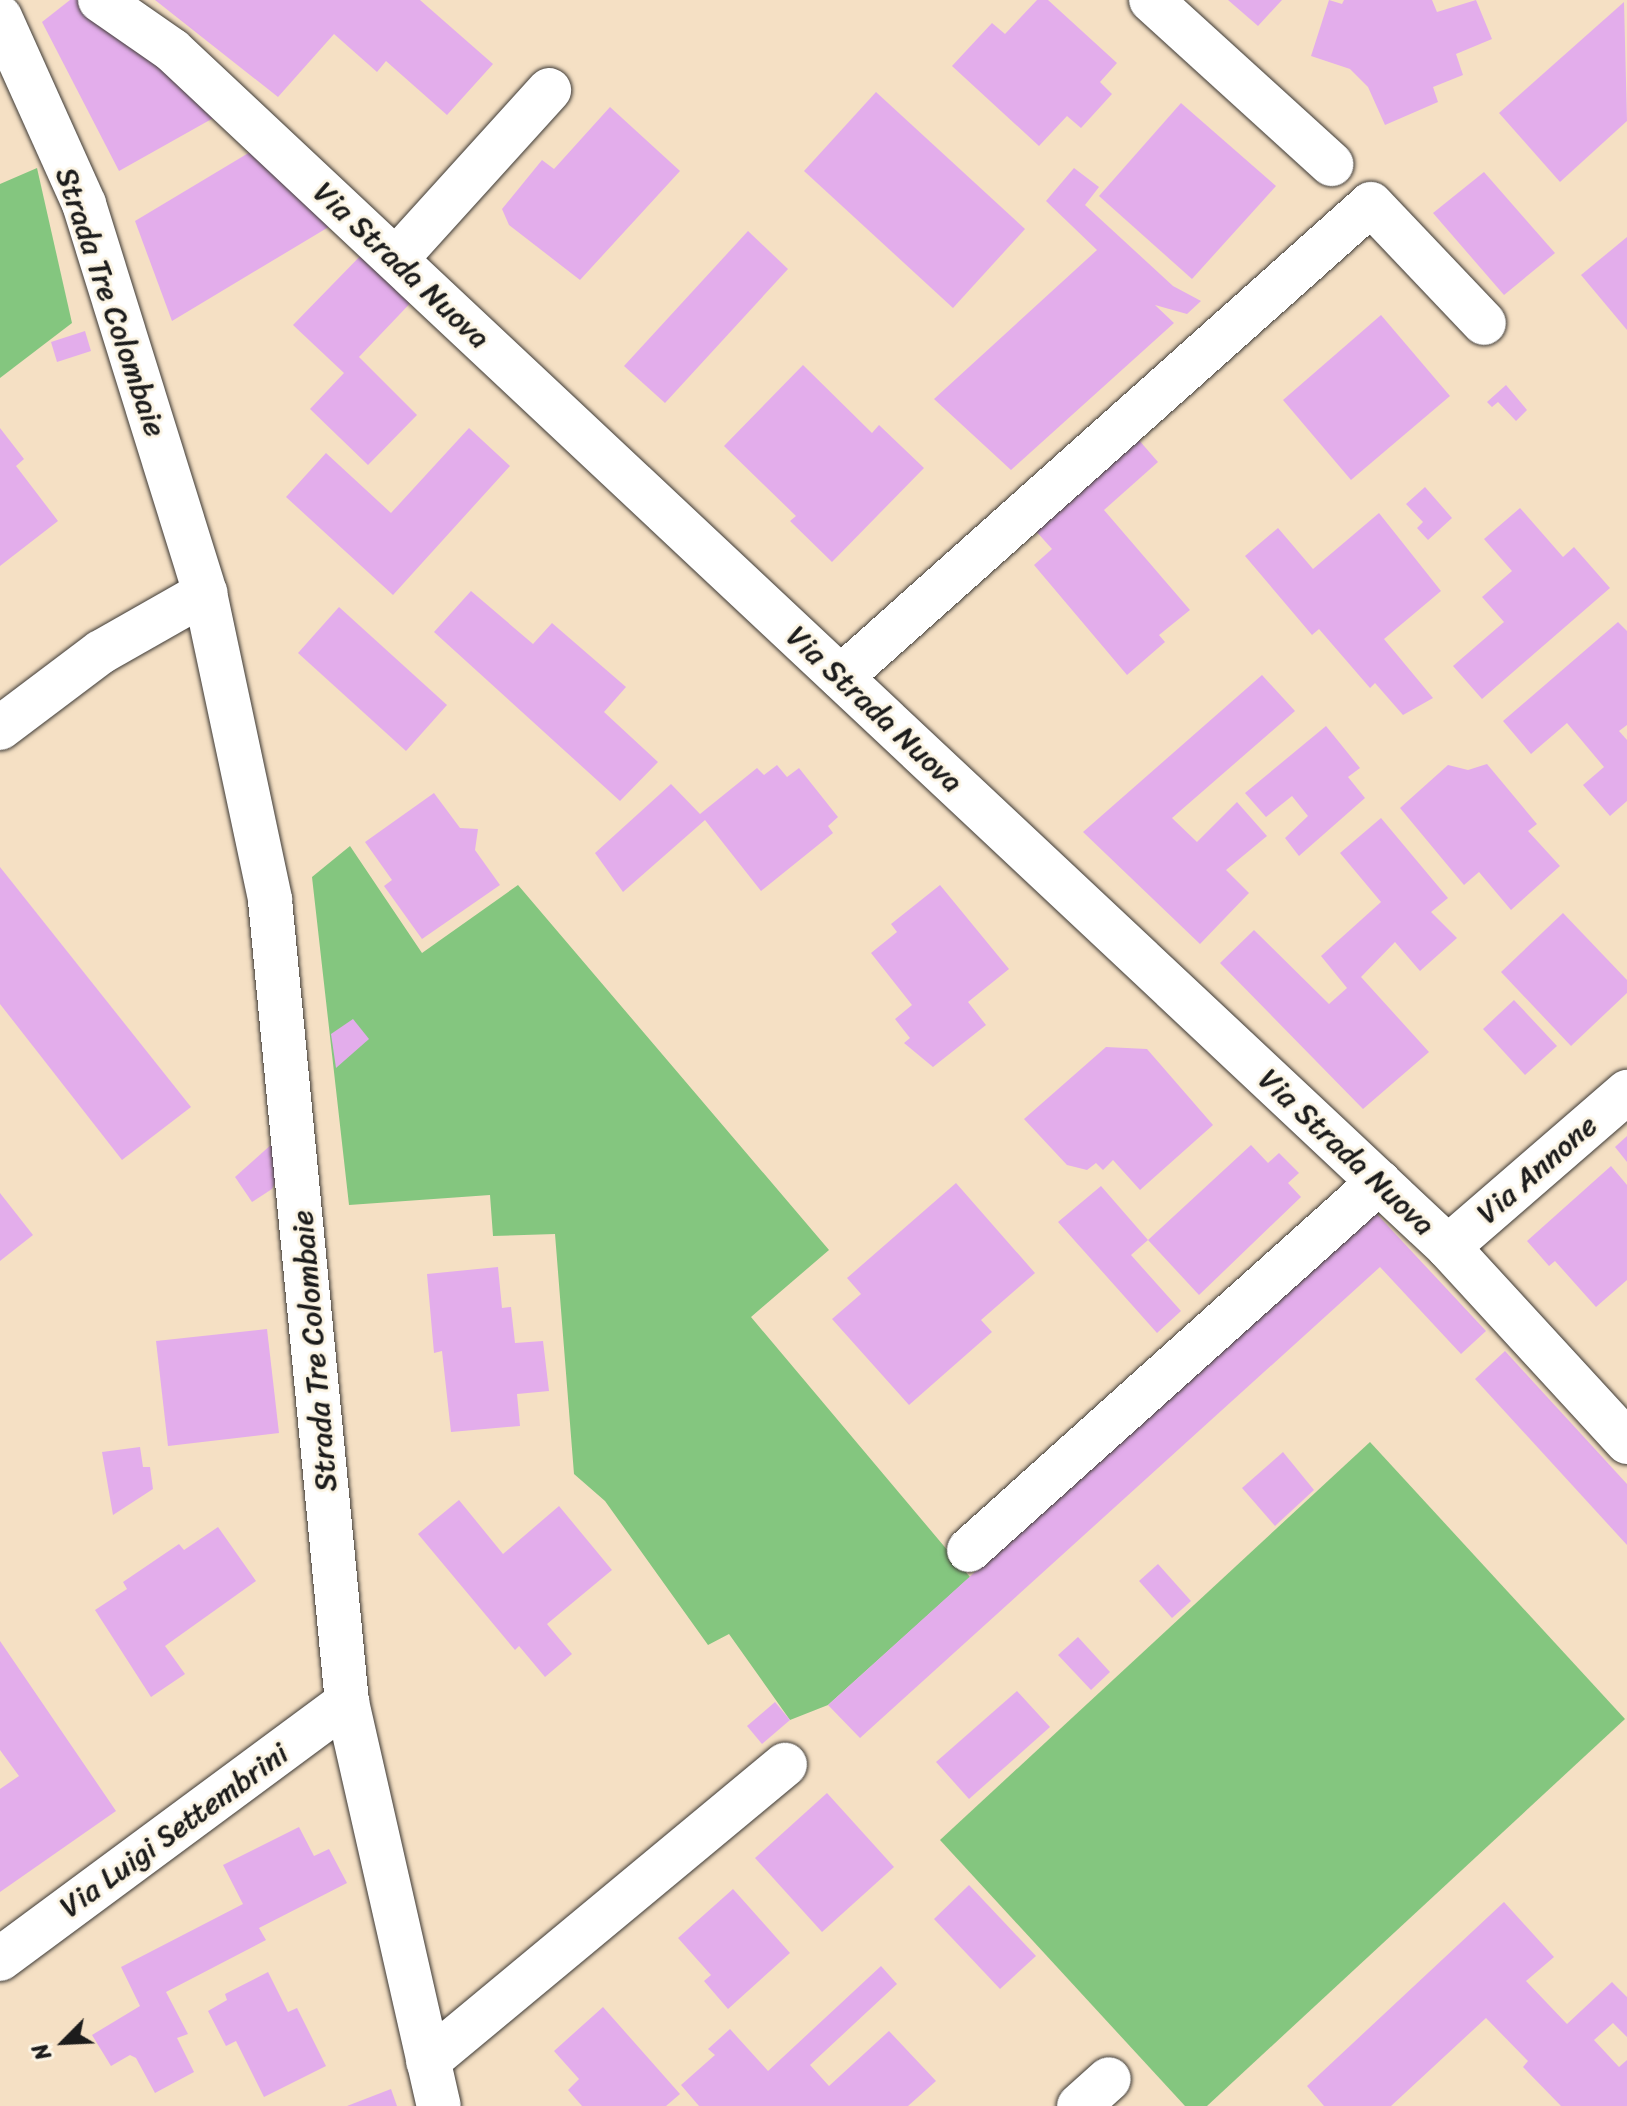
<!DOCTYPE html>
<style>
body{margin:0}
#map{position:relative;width:1627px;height:2106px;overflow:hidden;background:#f5e0c4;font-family:Sriracha,sans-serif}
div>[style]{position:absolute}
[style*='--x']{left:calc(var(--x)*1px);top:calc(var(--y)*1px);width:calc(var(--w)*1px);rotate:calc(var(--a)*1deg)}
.green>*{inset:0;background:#84c67f}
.building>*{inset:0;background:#e3adeb}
.roads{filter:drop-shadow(0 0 2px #3d3935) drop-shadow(0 0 2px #3d3935)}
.minor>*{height:44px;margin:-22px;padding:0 22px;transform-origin:22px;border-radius:22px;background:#fff}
span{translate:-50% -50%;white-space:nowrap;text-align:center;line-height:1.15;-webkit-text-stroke:6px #fcf5e5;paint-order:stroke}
.street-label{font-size:30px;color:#1c1c1c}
.north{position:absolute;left:24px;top:2002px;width:80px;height:80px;-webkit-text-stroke:6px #fcf5e5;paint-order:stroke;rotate:246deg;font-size:22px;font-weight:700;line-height:32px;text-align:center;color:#1c1c1c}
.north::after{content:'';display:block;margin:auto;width:28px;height:36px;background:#1c1c1c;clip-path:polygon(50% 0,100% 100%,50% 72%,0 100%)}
</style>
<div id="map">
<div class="green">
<i style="clip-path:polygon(37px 168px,72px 323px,0 378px,0 184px)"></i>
<i style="clip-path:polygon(350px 846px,422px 953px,518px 885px,829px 1250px,751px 1317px,970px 1577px,828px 1705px,790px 1720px,729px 1634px,708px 1645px,605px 1501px,574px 1474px,555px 1234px,493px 1236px,490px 1195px,349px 1205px,312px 877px)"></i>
<i style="clip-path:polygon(1370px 1442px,1625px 1719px,1207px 2106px,1185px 2106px,940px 1840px)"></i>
</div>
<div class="building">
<i style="clip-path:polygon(70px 0,82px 0,217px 116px,119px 171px,42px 22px)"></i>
<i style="clip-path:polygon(155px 0,420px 0,493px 64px,447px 115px,386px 61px,377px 72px,334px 34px,278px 97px)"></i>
<i style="clip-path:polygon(1037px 0,1048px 0,1117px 63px,1100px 82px,1112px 94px,1081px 128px,1067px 116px,1039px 146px,952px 66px,992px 23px,1005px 34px)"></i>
<i style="clip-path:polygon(1228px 0,1282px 0,1258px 26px)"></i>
<i style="clip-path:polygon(1329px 0,1342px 4px,1344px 0,1432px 0,1437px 12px,1476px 0,1492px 39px,1456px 54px,1463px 75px,1433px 87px,1438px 102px,1385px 125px,1368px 87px,1350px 69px,1311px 56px)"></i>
<i style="clip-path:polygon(1624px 2px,1627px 121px,1560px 182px,1499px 113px)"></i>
<i style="clip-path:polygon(876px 92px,1025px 229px,953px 308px,804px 171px)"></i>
<i style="clip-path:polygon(1181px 103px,1276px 186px,1192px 279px,1099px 196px)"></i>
<i style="clip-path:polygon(610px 107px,680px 171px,580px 280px,509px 225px,502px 209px,542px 160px,554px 169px)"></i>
<i style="clip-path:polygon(257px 148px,337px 222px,172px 321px,135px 221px)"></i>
<i style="clip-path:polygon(1074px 168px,1099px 187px,1085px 205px,1173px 286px,1201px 301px,1187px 314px,1155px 305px,1174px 323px,1011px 470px,934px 399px,1097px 250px,1046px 201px)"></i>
<i style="clip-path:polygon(1484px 172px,1555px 253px,1504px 295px,1433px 213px)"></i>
<i style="clip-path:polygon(748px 231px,788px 269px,665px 403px,624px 366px)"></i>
<i style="clip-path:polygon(1627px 237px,1627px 330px,1581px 275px)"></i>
<i style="clip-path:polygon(369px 247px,419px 294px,359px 357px,417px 415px,368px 465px,310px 409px,344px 373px,293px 325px)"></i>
<i style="clip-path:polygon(1381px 315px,1450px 396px,1351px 480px,1283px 400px)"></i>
<i style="clip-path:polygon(85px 331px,91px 351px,57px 362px,51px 342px)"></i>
<i style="clip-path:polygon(803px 365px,872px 433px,879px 425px,924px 468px,832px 562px,790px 521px,796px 516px,724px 446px)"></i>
<i style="clip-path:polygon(1506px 385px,1527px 410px,1516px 421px,1498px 402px,1492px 407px,1487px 402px)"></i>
<i style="clip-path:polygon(0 428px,24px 459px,16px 466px,58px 521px,0 566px)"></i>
<i style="clip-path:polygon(469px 428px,510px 466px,393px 595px,286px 497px,326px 453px,391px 513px)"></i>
<i style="clip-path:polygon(1138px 439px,1158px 462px,1104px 510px,1190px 610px,1159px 635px,1165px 642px,1127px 675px,1034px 565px,1052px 549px,1035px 530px)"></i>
<i style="clip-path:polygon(1425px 487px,1452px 518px,1428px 540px,1417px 528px,1423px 522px,1406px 504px)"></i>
<i style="clip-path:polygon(1520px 508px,1563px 557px,1574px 547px,1610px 588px,1482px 699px,1453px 666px,1504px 622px,1482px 597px,1512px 571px,1484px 539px)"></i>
<i style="clip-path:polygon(1379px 513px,1441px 591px,1384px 639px,1433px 698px,1403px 715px,1375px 683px,1370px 688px,1319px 629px,1312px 635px,1245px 556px,1278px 528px,1313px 569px)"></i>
<i style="clip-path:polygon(471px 591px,533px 644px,552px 623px,626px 687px,604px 712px,658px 762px,620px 801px,434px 632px)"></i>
<i style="clip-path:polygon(339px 607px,447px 705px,406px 751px,298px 653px)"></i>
<i style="clip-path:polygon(1618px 622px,1627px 631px,1627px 725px,1619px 731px,1627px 740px,1627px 801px,1610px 816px,1583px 785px,1604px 767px,1567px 723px,1531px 754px,1503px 721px)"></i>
<i style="clip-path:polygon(1262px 675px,1295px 711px,1172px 818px,1197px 842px,1237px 802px,1267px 836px,1226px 870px,1249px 893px,1200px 944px,1083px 832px)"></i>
<i style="clip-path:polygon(1326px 726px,1360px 768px,1348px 777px,1365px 798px,1299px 856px,1285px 838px,1308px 816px,1292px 796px,1266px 817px,1245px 793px)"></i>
<i style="clip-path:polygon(1487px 764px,1537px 824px,1528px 831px,1560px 866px,1511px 910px,1479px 872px,1464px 885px,1400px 808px,1448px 765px,1468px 770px)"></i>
<i style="clip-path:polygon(777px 765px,787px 777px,799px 768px,838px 817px,828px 826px,833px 833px,761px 891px,705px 820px,623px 892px,595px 853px,671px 784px,700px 814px,757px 768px,764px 775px)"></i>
<i style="clip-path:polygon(434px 793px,460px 828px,478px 829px,475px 850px,500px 885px,422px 939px,384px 886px,392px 880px,365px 842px)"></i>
<i style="clip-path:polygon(1381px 818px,1448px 898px,1431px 912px,1457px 938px,1420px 971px,1395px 942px,1361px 977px,1429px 1052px,1363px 1109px,1220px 963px,1254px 930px,1329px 1004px,1347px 988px,1321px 956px,1381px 902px,1340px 853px)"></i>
<i style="clip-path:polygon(0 867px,191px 1107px,122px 1160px,0 1004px)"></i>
<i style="clip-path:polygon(940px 885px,1009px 969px,968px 1002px,986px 1025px,933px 1067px,904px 1043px,910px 1038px,895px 1019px,912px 1005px,871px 953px,897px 932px,891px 924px)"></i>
<i style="clip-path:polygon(1563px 913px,1627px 980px,1627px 993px,1571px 1046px,1501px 972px)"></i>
<i style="clip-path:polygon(1514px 1000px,1557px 1046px,1525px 1075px,1483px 1029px)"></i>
<i style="clip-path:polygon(353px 1019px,369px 1039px,336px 1068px,331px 1034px)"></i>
<i style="clip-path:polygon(1106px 1047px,1147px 1049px,1213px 1125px,1140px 1190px,1113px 1160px,1103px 1170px,1096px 1163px,1087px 1170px,1067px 1165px,1024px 1119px)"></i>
<i style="clip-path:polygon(282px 1135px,287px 1157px,272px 1189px,252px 1202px,235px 1177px)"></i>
<i style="clip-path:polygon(1627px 1136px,1627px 1162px,1615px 1147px)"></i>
<i style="clip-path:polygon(1251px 1145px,1268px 1163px,1279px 1153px,1299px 1173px,1288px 1183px,1301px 1197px,1199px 1295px,1148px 1240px)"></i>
<i style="clip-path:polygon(1611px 1166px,1627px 1185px,1627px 1280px,1596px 1307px,1555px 1261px,1549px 1266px,1527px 1241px)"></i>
<i style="clip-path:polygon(956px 1183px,1035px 1273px,981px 1320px,992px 1332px,909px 1405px,832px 1319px,861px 1294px,847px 1278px)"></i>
<i style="clip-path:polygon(1101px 1186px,1148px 1240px,1131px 1255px,1181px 1311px,1157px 1333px,1058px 1222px)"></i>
<i style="clip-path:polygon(0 1193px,33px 1235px,0 1261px)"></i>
<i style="clip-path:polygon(1374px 1211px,1486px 1331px,1461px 1354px,1380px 1267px,860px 1738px,828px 1705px)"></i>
<i style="clip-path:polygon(498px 1267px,502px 1308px,511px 1307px,515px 1343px,543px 1341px,549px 1391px,517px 1394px,520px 1426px,451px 1432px,442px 1351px,434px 1353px,427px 1274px)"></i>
<i style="clip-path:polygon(267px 1329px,279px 1433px,168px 1446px,156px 1341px)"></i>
<i style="clip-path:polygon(1505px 1351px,1627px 1484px,1627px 1545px,1475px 1379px)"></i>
<i style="clip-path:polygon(140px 1447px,143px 1467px,150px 1467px,153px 1489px,113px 1515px,102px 1452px)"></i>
<i style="clip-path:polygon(1283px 1452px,1314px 1490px,1275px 1526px,1242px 1488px)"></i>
<i style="clip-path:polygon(459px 1500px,503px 1554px,559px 1506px,612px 1570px,547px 1624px,572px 1654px,545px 1677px,519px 1646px,515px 1650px,418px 1534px)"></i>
<i style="clip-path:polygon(218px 1527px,256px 1581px,165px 1646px,185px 1674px,151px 1697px,95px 1610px,127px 1589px,123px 1582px,179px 1544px,184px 1550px)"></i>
<i style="clip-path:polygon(1158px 1564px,1191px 1601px,1172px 1618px,1139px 1581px)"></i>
<i style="clip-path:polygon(1078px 1637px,1110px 1672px,1091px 1690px,1058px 1655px)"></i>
<i style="clip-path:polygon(0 1641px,116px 1811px,0 1892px,0 1789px,19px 1776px,0 1750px)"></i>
<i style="clip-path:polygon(1017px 1691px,1050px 1727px,969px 1799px,936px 1762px)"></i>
<i style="clip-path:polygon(775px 1702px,790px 1720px,762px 1744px,747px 1726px)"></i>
<i style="clip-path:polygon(827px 1793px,894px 1867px,822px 1932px,755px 1858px)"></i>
<i style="clip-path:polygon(299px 1827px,314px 1856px,329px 1849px,347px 1883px,259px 1928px,266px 1940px,166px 1992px,188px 2034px,177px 2038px,194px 2072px,155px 2093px,136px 2058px,130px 2055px,111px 2066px,92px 2035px,140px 2006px,121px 1967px,243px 1904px,223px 1865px)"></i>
<i style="clip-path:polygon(969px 1885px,1036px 1956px,1000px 1989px,934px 1919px)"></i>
<i style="clip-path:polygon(733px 1889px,790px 1953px,728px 2009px,704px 1981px,711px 1975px,678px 1938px)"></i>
<i style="clip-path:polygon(1504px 1902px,1554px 1957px,1526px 1981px,1567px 2024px,1612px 1982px,1627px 1997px,1627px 2037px,1613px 2023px,1594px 2040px,1619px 2067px,1627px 2060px,1627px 2106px,1561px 2106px,1523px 2067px,1528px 2061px,1486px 2018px,1391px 2106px,1324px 2106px,1307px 2086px)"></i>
<i style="clip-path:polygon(881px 1966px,897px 1984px,810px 2065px,829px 2086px,889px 2031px,936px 2081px,908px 2106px,699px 2106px,681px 2085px,715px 2055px,708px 2049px,730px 2029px,768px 2071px)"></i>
<i style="clip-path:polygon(268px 1972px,288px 2012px,297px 2008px,326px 2066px,264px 2097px,236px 2041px,226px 2046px,208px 2011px,227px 2000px,225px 1994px)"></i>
<i style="clip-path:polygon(603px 2007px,680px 2094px,666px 2106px,582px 2106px,568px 2090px,579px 2079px,554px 2051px)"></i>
<i style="clip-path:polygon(391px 2089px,397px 2106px,347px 2106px)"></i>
</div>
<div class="roads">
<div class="minor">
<i style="--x:100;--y:0;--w:88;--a:34.8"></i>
<i style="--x:172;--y:50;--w:1750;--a:43.17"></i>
<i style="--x:1448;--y:1247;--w:265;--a:47.4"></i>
<i style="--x:1151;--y:0;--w:244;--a:42.3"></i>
<i style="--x:0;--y:17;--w:205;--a:65.8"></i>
<i style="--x:84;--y:204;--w:407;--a:72.7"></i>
<i style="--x:205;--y:593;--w:314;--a:78"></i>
<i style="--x:270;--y:900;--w:806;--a:84.52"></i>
<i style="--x:347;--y:1702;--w:414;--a:77.2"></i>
<i style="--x:396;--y:259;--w:228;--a:-47.8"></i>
<i style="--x:841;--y:677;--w:710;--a:-41.75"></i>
<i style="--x:1371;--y:204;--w:164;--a:46.5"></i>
<i style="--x:0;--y:728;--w:126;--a:-37"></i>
<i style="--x:101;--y:652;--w:120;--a:-29.6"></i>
<i style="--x:1448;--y:1247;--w:237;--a:-40.9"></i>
<i style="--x:969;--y:1550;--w:551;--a:-41.91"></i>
<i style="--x:0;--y:1959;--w:432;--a:-36.5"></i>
<i style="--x:428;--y:2061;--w:464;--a:-39.7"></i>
<i style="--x:1079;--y:2106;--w:40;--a:-42"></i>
</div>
</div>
<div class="street-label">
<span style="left:402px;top:265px;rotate:43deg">Via Strada Nuova</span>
<span style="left:111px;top:302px;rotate:71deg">Strada Tre Colombaie</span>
<span style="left:875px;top:709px;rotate:43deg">Via Strada Nuova</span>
<span style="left:1347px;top:1152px;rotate:43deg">Via Strada Nuova</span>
<span style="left:1537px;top:1169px;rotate:-41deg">Via Annone</span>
<span style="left:314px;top:1351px;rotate:-95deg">Strada Tre Colombaie</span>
<span style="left:174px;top:1830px;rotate:-36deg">Via Luigi Settembrini</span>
</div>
<div class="north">N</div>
</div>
